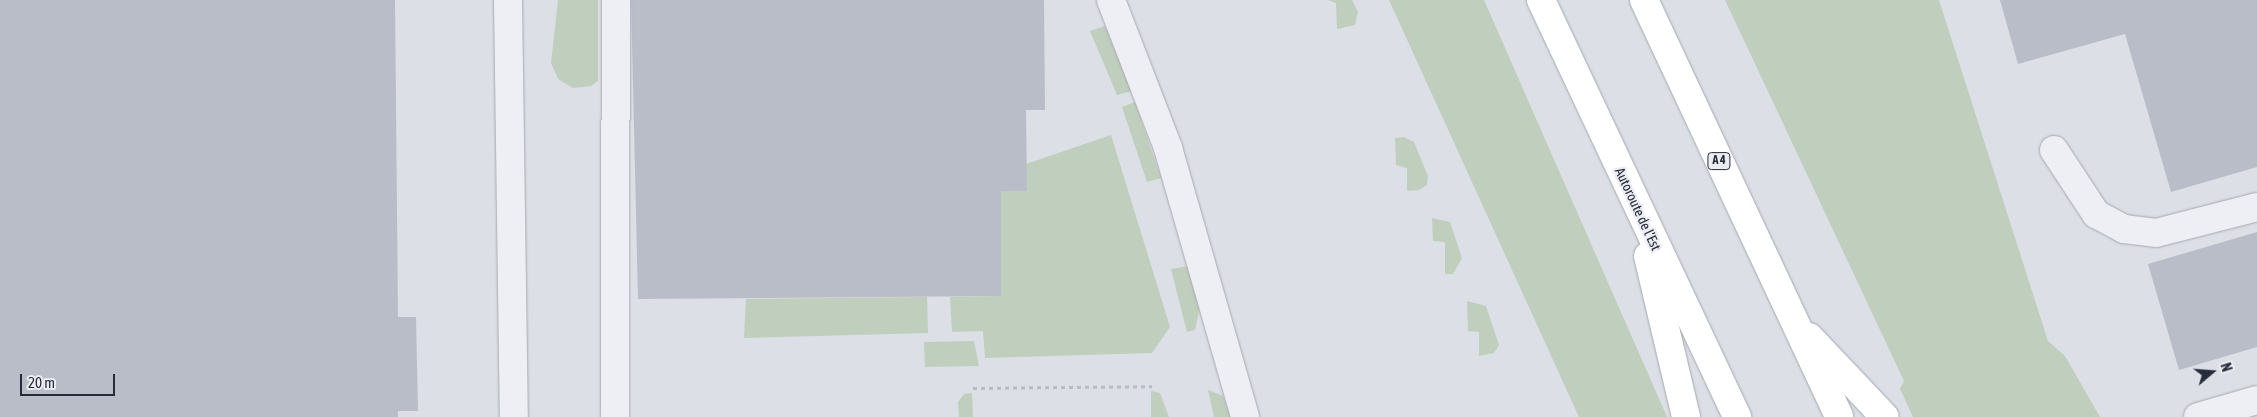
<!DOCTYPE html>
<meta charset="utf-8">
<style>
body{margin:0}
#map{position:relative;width:2257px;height:417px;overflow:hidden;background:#dcdfe5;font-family:"Asap Condensed",sans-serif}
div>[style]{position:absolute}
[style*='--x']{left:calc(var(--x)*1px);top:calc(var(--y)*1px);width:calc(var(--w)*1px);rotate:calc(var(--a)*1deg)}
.green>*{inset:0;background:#c0cebd}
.building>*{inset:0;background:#b9bdc7}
.path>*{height:3px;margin-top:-1.5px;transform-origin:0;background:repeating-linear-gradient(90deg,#babcc4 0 4px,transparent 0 8px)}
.roads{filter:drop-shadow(0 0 1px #a6a9b2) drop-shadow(0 0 1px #a6a9b2)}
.minor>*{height:28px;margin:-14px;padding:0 14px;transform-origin:14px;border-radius:14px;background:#eeeff4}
.highway>*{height:28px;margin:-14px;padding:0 14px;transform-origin:14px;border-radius:14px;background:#fff}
span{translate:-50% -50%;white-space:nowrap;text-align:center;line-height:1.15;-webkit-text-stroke:4.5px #ebedf3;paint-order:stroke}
.shield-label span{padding:1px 4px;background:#ebedf3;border:1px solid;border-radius:4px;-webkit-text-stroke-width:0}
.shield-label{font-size:12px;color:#272c3a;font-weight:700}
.street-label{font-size:14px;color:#272c3a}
.north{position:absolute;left:2187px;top:347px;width:50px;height:50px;-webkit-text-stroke:4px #ebedf3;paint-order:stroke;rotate:72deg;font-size:14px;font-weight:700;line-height:20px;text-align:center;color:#272c3a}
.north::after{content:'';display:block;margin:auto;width:18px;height:22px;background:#272c3a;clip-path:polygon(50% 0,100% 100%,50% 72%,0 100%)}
.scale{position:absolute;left:20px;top:374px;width:95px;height:22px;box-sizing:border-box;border:2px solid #272c3a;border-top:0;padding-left:6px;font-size:15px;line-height:18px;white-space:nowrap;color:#272c3a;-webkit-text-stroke:4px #ebedf3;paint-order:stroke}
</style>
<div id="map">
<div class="green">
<i style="clip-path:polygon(558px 0,598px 0,598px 81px,591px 86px,573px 88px,558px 79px,551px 63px)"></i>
<i style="clip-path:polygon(1328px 0,1352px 0,1358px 12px,1355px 25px,1337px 29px,1336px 3px)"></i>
<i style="clip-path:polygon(1389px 0,1484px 0,1667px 417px,1579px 417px)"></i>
<i style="clip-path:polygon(1725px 0,1939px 0,2048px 341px,2065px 356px,2100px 417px,1913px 417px,1900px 389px,1904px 381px)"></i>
<i style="clip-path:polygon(1105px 26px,1132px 91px,1117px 95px,1090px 31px)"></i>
<i style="clip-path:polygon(1135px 102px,1161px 178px,1147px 182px,1122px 107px)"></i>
<i style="clip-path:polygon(1111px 135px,1170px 327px,1152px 353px,985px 358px,983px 331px,952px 332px,950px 297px,1001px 296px,1001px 191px,1027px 191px,1026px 164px)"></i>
<i style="clip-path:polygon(1404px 137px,1414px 142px,1428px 176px,1427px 185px,1419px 190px,1407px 191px,1407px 168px,1396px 165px,1395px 138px)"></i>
<i style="clip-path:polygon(1432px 218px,1450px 222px,1462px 258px,1453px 274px,1445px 274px,1445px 242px,1433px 241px)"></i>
<i style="clip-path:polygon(1189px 266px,1200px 307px,1195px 330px,1187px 332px,1171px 269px)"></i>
<i style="clip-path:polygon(927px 297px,928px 333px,744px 338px,746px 299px)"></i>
<i style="clip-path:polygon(1467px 301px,1486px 306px,1499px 345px,1494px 353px,1479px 356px,1479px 332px,1468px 331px)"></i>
<i style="clip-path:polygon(974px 341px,979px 366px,925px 367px,924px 342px)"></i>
<i style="clip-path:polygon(1208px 390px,1223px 396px,1231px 417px,1214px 417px)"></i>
<i style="clip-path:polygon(1151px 391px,1160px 393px,1169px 417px,1151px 417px)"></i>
<i style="clip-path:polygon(972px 393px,973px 417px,959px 417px,958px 402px,964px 394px)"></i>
</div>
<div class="building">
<i style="clip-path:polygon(0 0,395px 0,398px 317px,416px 317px,418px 411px,398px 411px,398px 417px,0 417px)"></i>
<i style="clip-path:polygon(631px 0,1044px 0,1045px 110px,1026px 110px,1027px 191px,1001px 191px,1001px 296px,638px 299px)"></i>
<i style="clip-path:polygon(2000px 0,2257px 0,2257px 167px,2171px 192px,2125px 34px,2018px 64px)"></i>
<i style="clip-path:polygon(2257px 232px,2257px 347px,2179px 370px,2148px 264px)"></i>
</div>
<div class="path">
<i style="--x:973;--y:388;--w:179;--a:-0.6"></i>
</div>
<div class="roads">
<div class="minor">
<i style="--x:508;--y:0;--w:417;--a:89.2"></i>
<i style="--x:1111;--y:0;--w:159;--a:68.9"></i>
<i style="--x:1168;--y:148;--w:280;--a:74"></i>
<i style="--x:2054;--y:150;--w:77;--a:56.7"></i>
<i style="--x:2096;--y:214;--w:32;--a:28"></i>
<i style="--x:2124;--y:229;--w:32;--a:7"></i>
<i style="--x:2156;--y:233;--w:104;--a:-14.4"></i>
<i style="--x:615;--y:417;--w:417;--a:-89.9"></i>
<i style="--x:2198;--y:417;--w:61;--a:-16.1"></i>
</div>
<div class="highway">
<i style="--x:1541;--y:0;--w:461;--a:64.8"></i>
<i style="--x:1644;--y:0;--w:460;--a:64.9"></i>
<i style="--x:1648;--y:256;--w:165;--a:76.7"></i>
<i style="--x:1809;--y:337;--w:110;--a:46.5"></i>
</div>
</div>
<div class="shield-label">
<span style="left:1719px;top:161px">A 4</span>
</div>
<div class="street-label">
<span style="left:1638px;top:209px;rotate:65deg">Autoroute de l’Est</span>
</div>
<div class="north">N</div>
<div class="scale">20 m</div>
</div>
